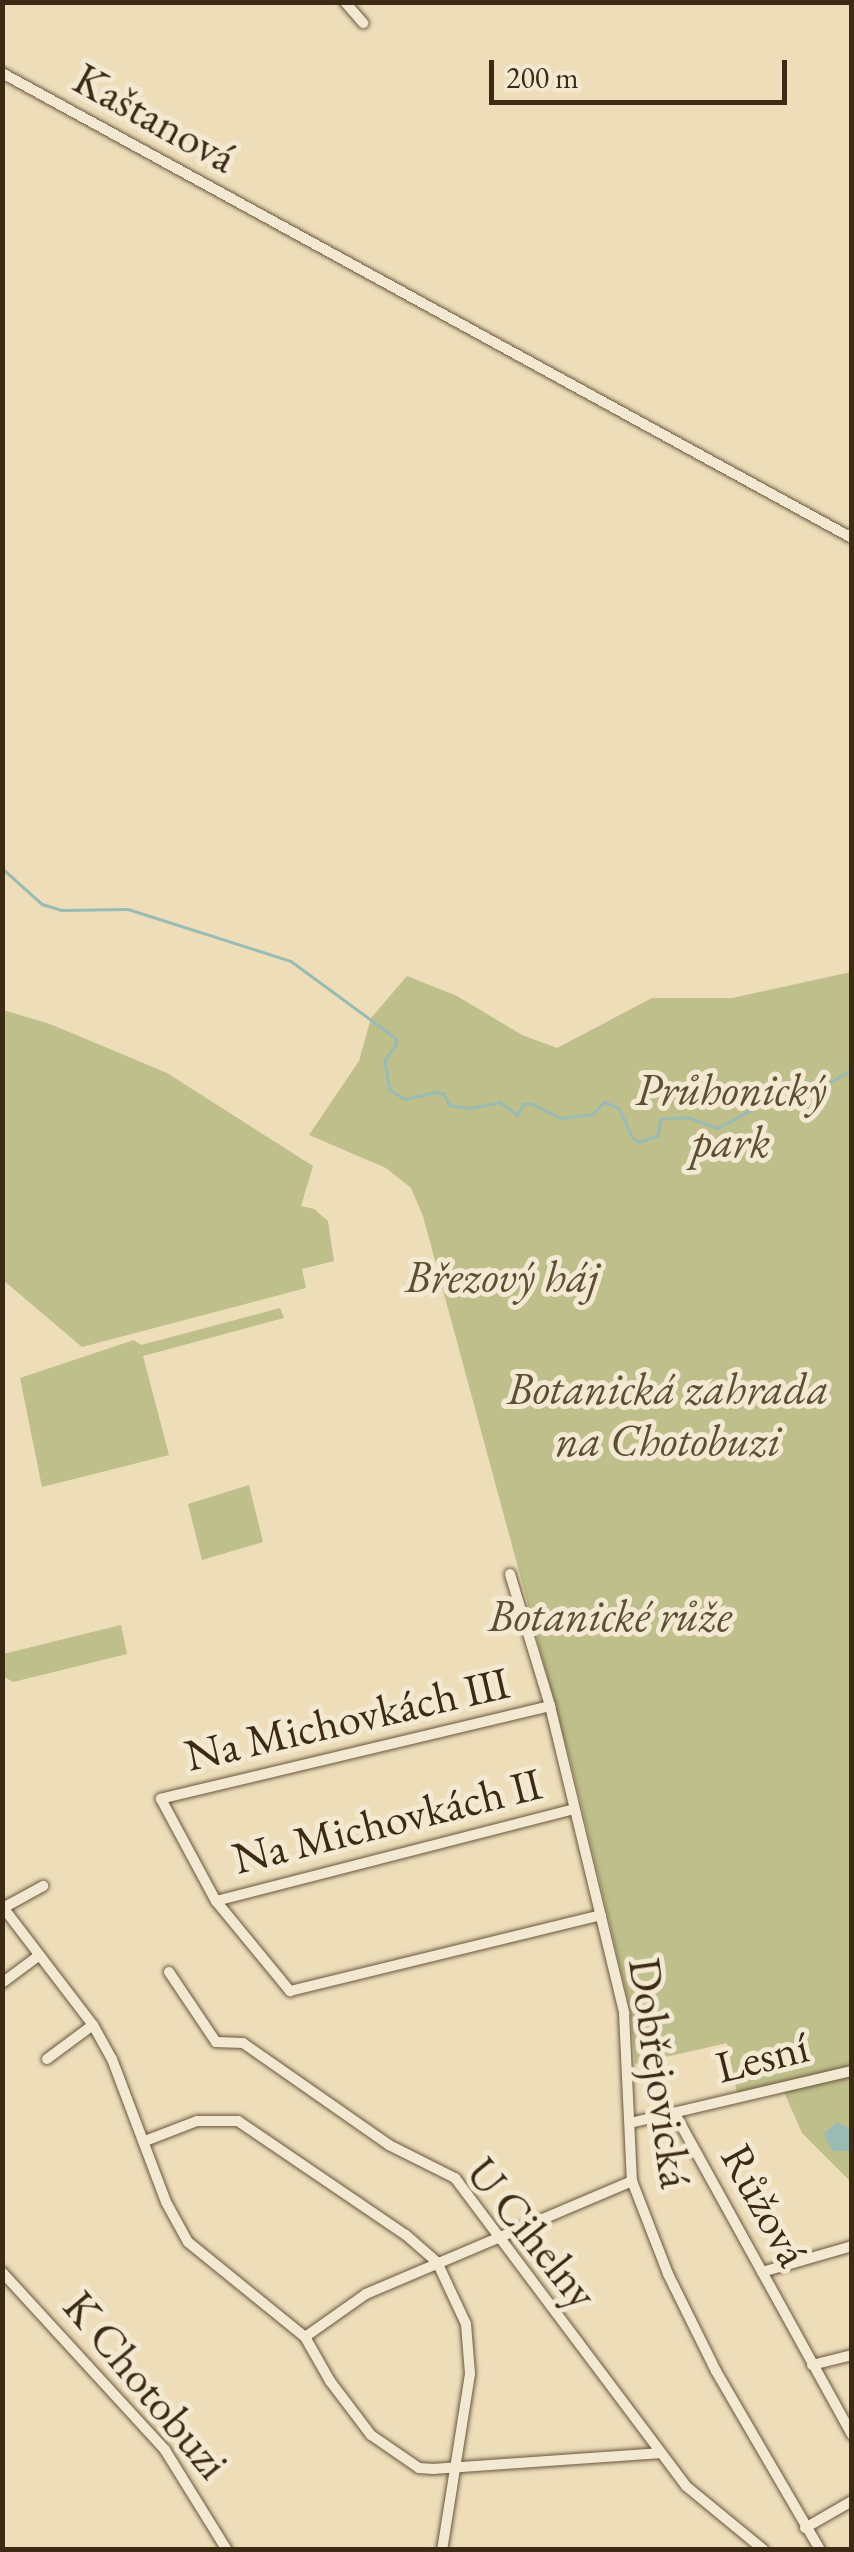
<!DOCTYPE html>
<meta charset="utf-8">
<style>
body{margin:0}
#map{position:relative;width:854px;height:2552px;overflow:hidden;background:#edddb9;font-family:"EB Garamond",serif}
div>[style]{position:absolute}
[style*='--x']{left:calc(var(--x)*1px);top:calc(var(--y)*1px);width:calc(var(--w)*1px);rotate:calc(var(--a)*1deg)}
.green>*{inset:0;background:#bebf8b}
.water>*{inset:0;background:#9abbb4}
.stream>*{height:2.5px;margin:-1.25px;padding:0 1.25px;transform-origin:1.25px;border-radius:1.25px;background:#9abbb4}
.roads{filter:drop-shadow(0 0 2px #69573e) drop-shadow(0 0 2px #69573e)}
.minor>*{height:10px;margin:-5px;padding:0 5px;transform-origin:5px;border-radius:5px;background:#f3e9d2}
span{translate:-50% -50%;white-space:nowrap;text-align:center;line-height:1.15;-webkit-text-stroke:10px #f3e9d2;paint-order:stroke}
.street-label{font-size:45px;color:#3d2a15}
.park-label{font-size:45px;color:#5d4f32;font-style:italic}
.frame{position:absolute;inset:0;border:5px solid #3d2a15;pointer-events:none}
.scale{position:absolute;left:489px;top:60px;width:298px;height:45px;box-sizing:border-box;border:5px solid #3d2a15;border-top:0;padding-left:12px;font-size:30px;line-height:35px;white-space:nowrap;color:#3d2a15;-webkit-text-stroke:8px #f3e9d2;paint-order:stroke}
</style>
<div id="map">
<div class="green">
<i style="clip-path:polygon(851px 972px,852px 2129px,833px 2151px,851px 2151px,851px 2182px,802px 2133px,780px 2083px,737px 2093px,727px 2043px,635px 2064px,630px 2008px,577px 1786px,423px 1216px,411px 1188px,386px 1168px,309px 1135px,359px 1061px,371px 1018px,407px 976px,457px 996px,522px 1035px,557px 1048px,652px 998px,732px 998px)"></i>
<i style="clip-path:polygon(3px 1010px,50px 1024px,167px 1073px,313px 1166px,301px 1206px,314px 1209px,328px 1221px,334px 1261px,302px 1269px,306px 1288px,82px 1347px,3px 1280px)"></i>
<i style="clip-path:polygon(280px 1308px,284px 1318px,143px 1356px,169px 1455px,42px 1487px,20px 1378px,134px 1340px,141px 1345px)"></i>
<i style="clip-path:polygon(249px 1485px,263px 1542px,202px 1560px,188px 1504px)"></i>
<i style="clip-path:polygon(121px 1625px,127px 1654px,13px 1682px,3px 1676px,3px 1654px)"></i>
</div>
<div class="water">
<i style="clip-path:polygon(837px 2122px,851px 2129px,851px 2151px,833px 2151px,828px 2143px,824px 2133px)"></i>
</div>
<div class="stream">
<i style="--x:2;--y:868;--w:54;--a:42"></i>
<i style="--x:42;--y:904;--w:21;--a:17"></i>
<i style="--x:62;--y:910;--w:66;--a:-0.9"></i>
<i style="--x:128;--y:909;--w:171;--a:17.7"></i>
<i style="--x:291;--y:961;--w:130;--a:36.3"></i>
<i style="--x:396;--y:1038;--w:7;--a:90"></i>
<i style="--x:396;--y:1045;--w:19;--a:125"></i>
<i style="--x:385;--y:1061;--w:29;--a:80"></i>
<i style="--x:390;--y:1090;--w:17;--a:31"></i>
<i style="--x:405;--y:1099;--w:32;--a:-13"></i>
<i style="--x:436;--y:1092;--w:8;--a:14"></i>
<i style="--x:444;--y:1094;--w:13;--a:61"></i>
<i style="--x:450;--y:1105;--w:20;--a:9"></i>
<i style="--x:470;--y:1108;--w:31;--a:-11"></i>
<i style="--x:500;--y:1102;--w:21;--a:37"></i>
<i style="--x:517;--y:1115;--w:13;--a:-61"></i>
<i style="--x:523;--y:1104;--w:8;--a:-7"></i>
<i style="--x:531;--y:1103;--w:34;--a:27"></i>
<i style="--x:561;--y:1118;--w:31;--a:-7"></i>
<i style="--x:592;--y:1114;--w:17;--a:-45"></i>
<i style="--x:604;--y:1102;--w:15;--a:20"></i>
<i style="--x:618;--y:1107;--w:34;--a:64"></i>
<i style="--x:633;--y:1138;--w:7;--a:34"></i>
<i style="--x:639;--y:1142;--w:20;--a:-20"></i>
<i style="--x:658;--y:1135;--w:16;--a:-83"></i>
<i style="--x:660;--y:1119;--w:27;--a:-4"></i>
<i style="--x:687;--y:1117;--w:33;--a:20"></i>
<i style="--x:718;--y:1128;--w:99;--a:-28.4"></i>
<i style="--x:805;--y:1081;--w:20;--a:15"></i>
<i style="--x:824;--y:1086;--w:33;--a:-31"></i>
</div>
<div class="roads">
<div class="minor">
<i style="--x:345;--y:2;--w:28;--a:49"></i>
<i style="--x:2;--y:73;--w:969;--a:28.68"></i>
<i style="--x:510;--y:1574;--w:138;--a:73.1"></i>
<i style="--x:550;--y:1706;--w:316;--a:76.4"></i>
<i style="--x:624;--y:2013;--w:168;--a:87.3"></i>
<i style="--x:632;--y:2181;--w:100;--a:68.8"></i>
<i style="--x:668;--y:2274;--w:108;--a:63.7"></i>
<i style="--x:716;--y:2371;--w:207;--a:59.8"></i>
<i style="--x:550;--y:1706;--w:400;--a:166.6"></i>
<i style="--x:161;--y:1799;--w:116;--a:61.7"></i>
<i style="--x:216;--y:1901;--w:117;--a:50.6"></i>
<i style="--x:290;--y:1991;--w:320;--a:-13.7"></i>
<i style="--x:216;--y:1901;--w:370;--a:-14.4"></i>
<i style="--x:2;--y:1906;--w:150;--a:52.6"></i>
<i style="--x:93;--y:2025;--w:39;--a:61"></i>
<i style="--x:112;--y:2059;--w:153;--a:69.3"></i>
<i style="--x:166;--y:2202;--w:46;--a:61.2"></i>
<i style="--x:188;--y:2242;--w:151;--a:39.1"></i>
<i style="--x:305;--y:2337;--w:51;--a:60.4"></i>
<i style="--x:330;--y:2381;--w:68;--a:52.8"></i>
<i style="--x:371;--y:2435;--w:58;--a:34.5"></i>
<i style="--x:419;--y:2468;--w:15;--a:4"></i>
<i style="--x:434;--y:2469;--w:227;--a:-4"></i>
<i style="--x:3;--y:1908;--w:46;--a:-28.8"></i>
<i style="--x:169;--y:1972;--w:84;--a:56.1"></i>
<i style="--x:216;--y:2042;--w:27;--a:2"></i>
<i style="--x:243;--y:2043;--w:178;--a:34.9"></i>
<i style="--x:389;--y:2145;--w:74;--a:26.6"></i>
<i style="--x:455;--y:2178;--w:385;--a:53.1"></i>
<i style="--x:686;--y:2486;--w:101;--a:39.4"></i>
<i style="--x:2;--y:1983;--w:44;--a:-36.6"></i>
<i style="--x:47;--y:2059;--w:57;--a:-36.5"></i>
<i style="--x:675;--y:2114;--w:367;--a:61.1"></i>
<i style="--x:630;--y:2123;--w:228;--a:-13.2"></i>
<i style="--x:145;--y:2141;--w:56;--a:-21"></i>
<i style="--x:197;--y:2121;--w:41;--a:0"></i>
<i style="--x:238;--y:2121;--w:203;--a:34.2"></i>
<i style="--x:406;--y:2235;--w:41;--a:41.1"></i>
<i style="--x:437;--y:2262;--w:68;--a:64.9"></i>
<i style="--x:466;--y:2324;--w:50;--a:85.4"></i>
<i style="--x:470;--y:2374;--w:178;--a:99"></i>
<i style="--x:2;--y:2272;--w:241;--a:47.5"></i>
<i style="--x:165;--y:2450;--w:118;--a:58.2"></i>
<i style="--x:762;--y:2272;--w:94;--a:-16.1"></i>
<i style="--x:305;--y:2337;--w:75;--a:-35.2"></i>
<i style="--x:366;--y:2294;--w:289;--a:-23"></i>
<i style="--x:812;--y:2365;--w:41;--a:-14"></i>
<i style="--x:805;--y:2528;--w:54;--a:-29.9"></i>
</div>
</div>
<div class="street-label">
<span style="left:155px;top:118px;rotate:29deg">Kaštanová</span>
<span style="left:347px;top:1719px;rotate:-13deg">Na Michovkách Ⅲ</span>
<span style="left:387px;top:1821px;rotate:-14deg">Na Michovkách Ⅱ</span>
<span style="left:762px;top:2057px;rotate:-14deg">Lesní</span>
<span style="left:660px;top:2073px;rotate:82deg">Dobřejovická</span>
<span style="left:765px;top:2205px;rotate:61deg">Růžová</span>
<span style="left:532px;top:2233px;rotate:51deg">U Cihelny</span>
<span style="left:146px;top:2385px;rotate:50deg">K Chotobuzi</span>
</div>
<div class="park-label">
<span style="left:731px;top:1116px">Průhonický<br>park</span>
<span style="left:502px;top:1277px">Březový háj</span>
<span style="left:668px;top:1415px">Botanická zahrada<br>na Chotobuzi</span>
<span style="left:610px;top:1616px">Botanické růže</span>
</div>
<div class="frame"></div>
<div class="scale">200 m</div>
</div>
